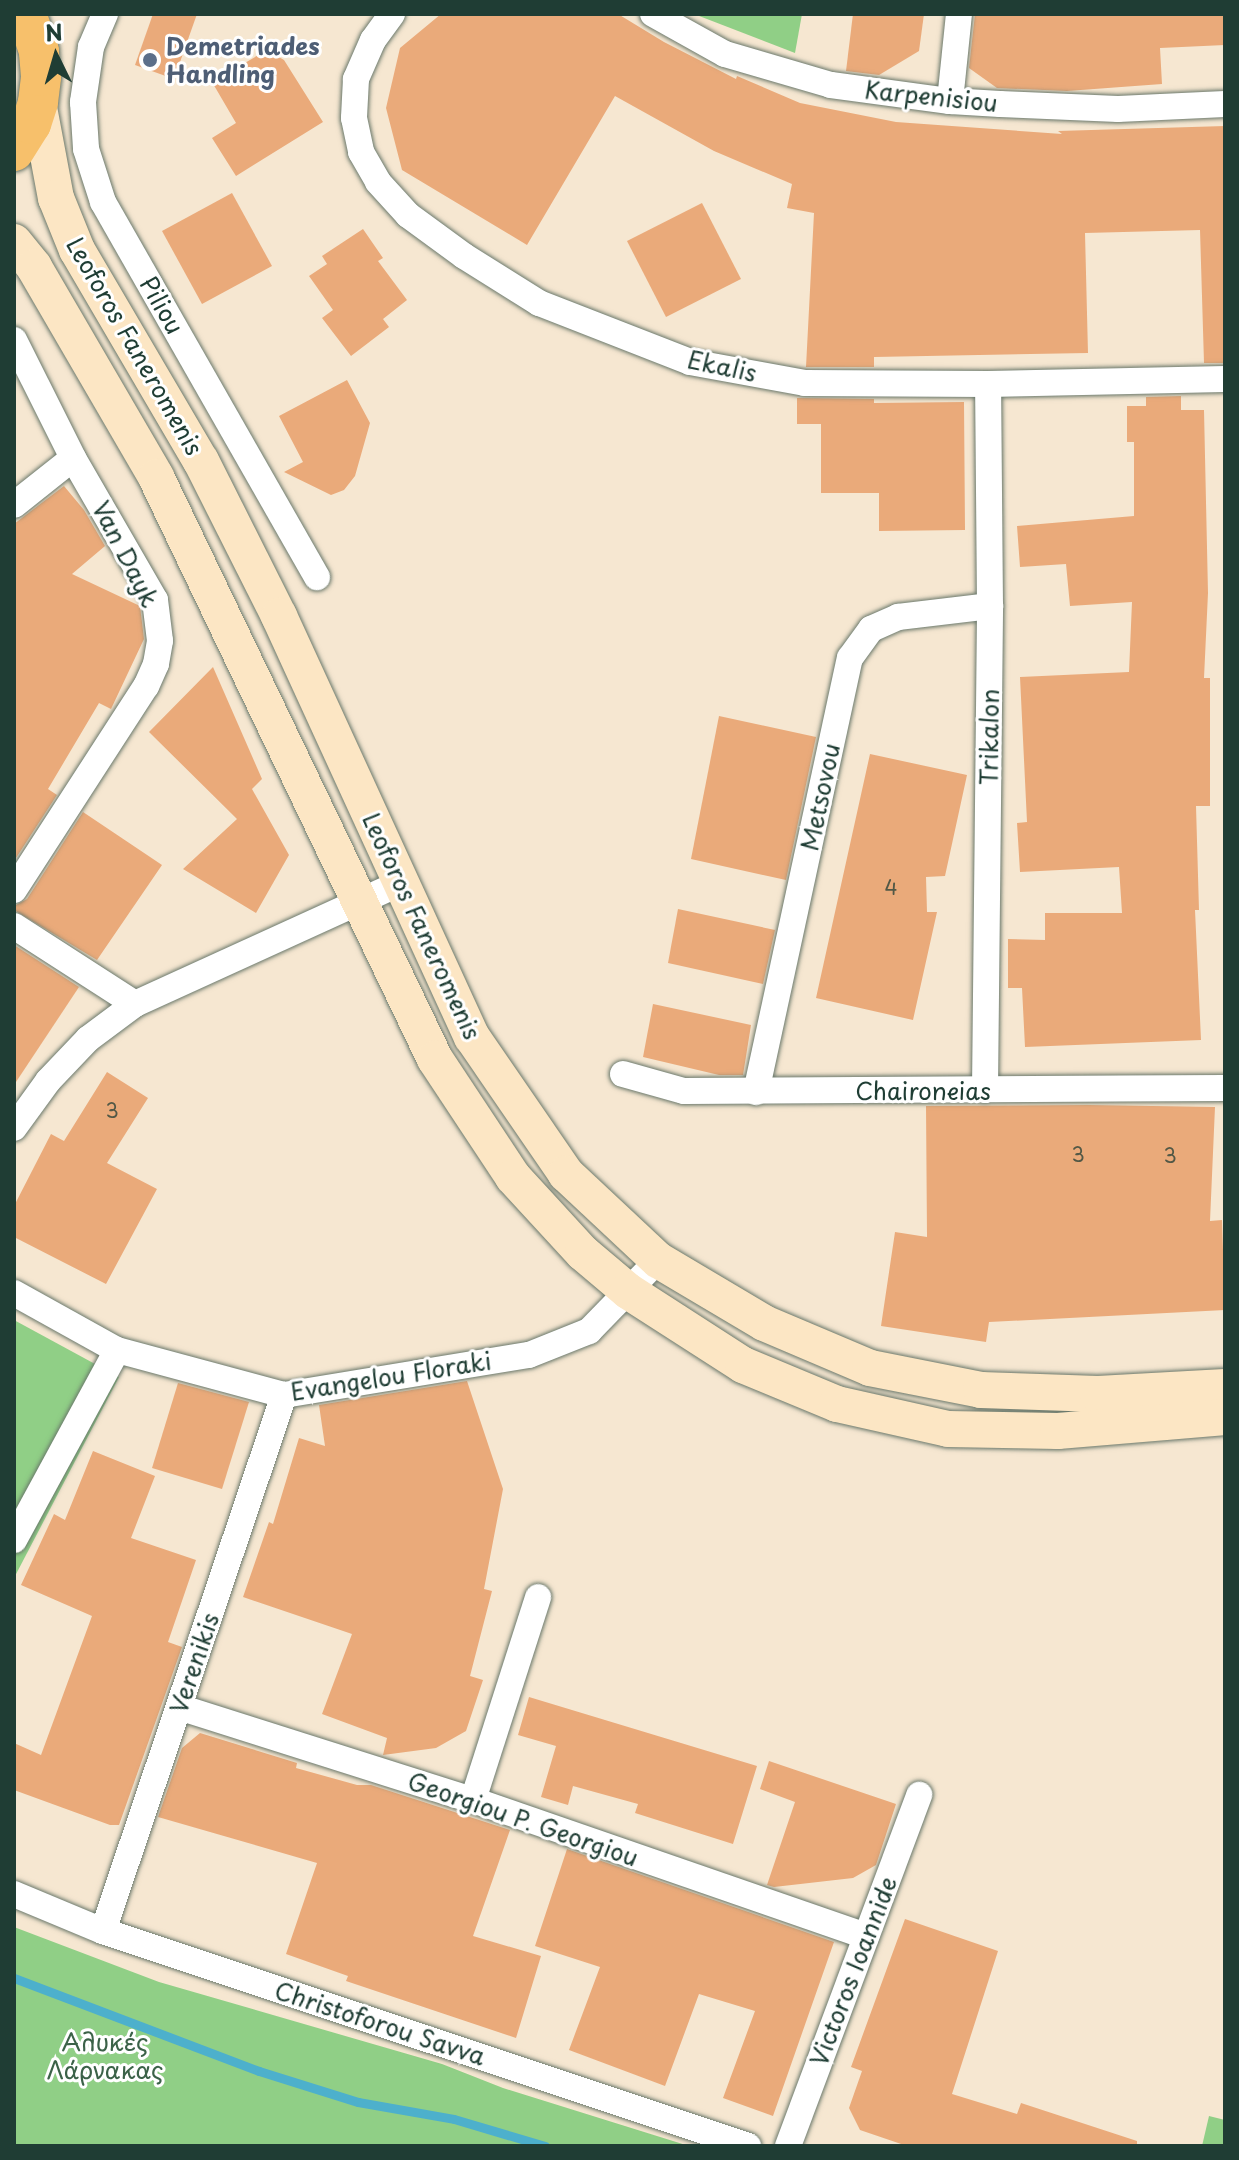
<!DOCTYPE html>
<meta charset="utf-8">
<style>
body{margin:0}
#map{position:relative;width:1239px;height:2160px;overflow:hidden;background:#f6e7d1;font-family:"Playpen Sans",sans-serif}
div>[style]{position:absolute}
[style*='--x']{left:calc(var(--x)*1px);top:calc(var(--y)*1px);width:calc(var(--w)*1px);rotate:calc(var(--a)*1deg)}
.green>*{inset:0;background:#90cf86}
.stream>*{height:9px;margin:-4.5px;padding:0 4.5px;transform-origin:4.5px;border-radius:4.5px;background:#4db0cc}
.building>*{inset:0;background:#eaaa7a}
.roads{filter:drop-shadow(0 0 2px #6a786b) drop-shadow(0 0 2px #6a786b)}
.minor>*{height:26px;margin:-13px;padding:0 13px;transform-origin:13px;border-radius:13px;background:#fff}
.secondary>*{height:36px;margin:-18px;padding:0 18px;transform-origin:18px;border-radius:18px;background:#fce6c4}
.primary>*{height:40px;margin:-20px;padding:0 20px;transform-origin:20px;border-radius:20px;background:#f7c06b}
.dots>*{width:22px;height:22px;translate:-50% -50%;box-sizing:border-box;border:4px solid #fff;border-radius:50%}
span{translate:-50% -50%;white-space:nowrap;text-align:center;line-height:1.15;-webkit-text-stroke:6px #fff;paint-order:stroke}
.number-label{font-size:20px;color:#525846}
.number-label span{-webkit-text-stroke-width:0}
.service-label{font-size:24px;color:#4e5e75;font-weight:700}
.left{translate:0 -50%;text-align:left}
.street-label{font-size:24px;color:#1f3d34}
.park-label{font-size:24px;color:#3b6248}
.frame{position:absolute;inset:0;border:16px solid #1f3d34;pointer-events:none}
.north{position:absolute;left:16px;top:16px;width:80px;height:80px;-webkit-text-stroke:6px #fff;paint-order:stroke;rotate:355deg;font-size:22px;font-weight:700;line-height:32px;text-align:center;color:#1f3d34}
.north::after{content:'';display:block;margin:auto;width:28px;height:36px;background:#1f3d34;clip-path:polygon(50% 0,100% 100%,50% 72%,0 100%)}
</style>
<div id="map">
<div class="green">
<i style="clip-path:polygon(694px 14px,802px 14px,795px 53px)"></i>
<i style="clip-path:polygon(14px 1320px,119px 1377px,14px 1578px)"></i>
<i style="clip-path:polygon(14px 1927px,159px 1982px,442px 2064px,503px 2088px,689px 2146px,14px 2146px)"></i>
<i style="clip-path:polygon(1209px 2116px,1225px 2120px,1225px 2146px,1202px 2146px)"></i>
</div>
<div class="stream">
<i style="--x:14;--y:1978;--w:262;--a:20.8"></i>
<i style="--x:259;--y:2071;--w:104;--a:17.4"></i>
<i style="--x:358;--y:2102;--w:97;--a:10"></i>
<i style="--x:454;--y:2119;--w:95;--a:16.5"></i>
</div>
<div class="building">
<i style="clip-path:polygon(153px 14px,197px 14px,174px 79px,135px 65px)"></i>
<i style="clip-path:polygon(441px 14px,618px 14px,664px 42px,736px 79px,737px 76px,800px 103px,896px 122px,1062px 134px,1058px 131px,1225px 126px,1225px 363px,1204px 363px,1200px 230px,1085px 233px,1088px 353px,874px 357px,874px 367px,806px 367px,814px 213px,787px 208px,792px 184px,714px 151px,615px 96px,527px 245px,402px 170px,386px 108px,400px 48px)"></i>
<i style="clip-path:polygon(853px 14px,924px 14px,919px 51px,879px 75px,846px 71px)"></i>
<i style="clip-path:polygon(975px 14px,1225px 14px,1225px 45px,1160px 48px,1162px 84px,1067px 91px,997px 88px,969px 68px)"></i>
<i style="clip-path:polygon(267px 50px,284px 60px,323px 122px,236px 176px,212px 138px,236px 123px,212px 82px)"></i>
<i style="clip-path:polygon(232px 193px,272px 266px,202px 304px,162px 231px)"></i>
<i style="clip-path:polygon(702px 203px,741px 279px,666px 317px,627px 241px)"></i>
<i style="clip-path:polygon(363px 229px,383px 258px,378px 261px,407px 300px,383px 319px,389px 327px,351px 356px,322px 318px,333px 310px,309px 276px,327px 264px,322px 256px)"></i>
<i style="clip-path:polygon(347px 380px,370px 423px,355px 476px,344px 490px,331px 495px,284px 472px,303px 462px,279px 416px)"></i>
<i style="clip-path:polygon(1181px 396px,1181px 410px,1204px 410px,1208px 593px,1204px 678px,1210px 678px,1210px 806px,1196px 806px,1199px 910px,1195px 910px,1201px 1040px,1025px 1047px,1022px 988px,1008px 988px,1008px 939px,1045px 940px,1045px 913px,1122px 913px,1119px 867px,1020px 872px,1017px 823px,1027px 822px,1020px 677px,1129px 672px,1132px 602px,1070px 606px,1066px 564px,1020px 567px,1017px 526px,1134px 516px,1134px 442px,1127px 442px,1127px 406px,1146px 406px,1146px 397px)"></i>
<i style="clip-path:polygon(797px 398px,874px 399px,874px 403px,964px 402px,965px 530px,879px 531px,879px 493px,821px 493px,821px 424px,797px 424px)"></i>
<i style="clip-path:polygon(64px 486px,84px 510px,105px 546px,72px 574px,140px 606px,144px 639px,111px 709px,99px 703px,48px 789px,57px 795px,14px 861px,14px 524px)"></i>
<i style="clip-path:polygon(213px 667px,262px 779px,252px 789px,289px 855px,256px 913px,183px 869px,237px 819px,149px 732px)"></i>
<i style="clip-path:polygon(719px 716px,816px 737px,786px 880px,691px 859px)"></i>
<i style="clip-path:polygon(870px 754px,967px 775px,945px 876px,926px 877px,927px 912px,937px 912px,913px 1020px,816px 998px)"></i>
<i style="clip-path:polygon(83px 812px,162px 865px,97px 960px,14px 910px,14px 906px,27px 899px)"></i>
<i style="clip-path:polygon(678px 909px,775px 930px,763px 984px,668px 963px)"></i>
<i style="clip-path:polygon(14px 945px,79px 987px,14px 1085px)"></i>
<i style="clip-path:polygon(653px 1004px,751px 1025px,743px 1075px,719px 1075px,643px 1057px)"></i>
<i style="clip-path:polygon(107px 1072px,148px 1098px,107px 1163px,157px 1189px,106px 1284px,14px 1237px,14px 1206px,51px 1134px,64px 1141px)"></i>
<i style="clip-path:polygon(1089px 1105px,1215px 1107px,1210px 1221px,1222px 1220px,1225px 1310px,989px 1322px,986px 1342px,881px 1326px,895px 1232px,927px 1237px,926px 1106px)"></i>
<i style="clip-path:polygon(467px 1381px,503px 1489px,484px 1589px,492px 1591px,470px 1676px,483px 1680px,466px 1731px,436px 1748px,383px 1755px,387px 1738px,322px 1714px,352px 1634px,243px 1597px,269px 1522px,273px 1524px,299px 1438px,325px 1446px,319px 1405px)"></i>
<i style="clip-path:polygon(178px 1383px,249px 1402px,222px 1489px,152px 1468px)"></i>
<i style="clip-path:polygon(93px 1451px,155px 1476px,131px 1538px,196px 1560px,168px 1642px,182px 1647px,119px 1825px,110px 1825px,14px 1790px,14px 1743px,41px 1755px,92px 1616px,21px 1585px,54px 1514px,65px 1520px)"></i>
<i style="clip-path:polygon(529px 1697px,757px 1766px,733px 1844px,635px 1813px,638px 1804px,573px 1786px,568px 1805px,541px 1797px,556px 1746px,518px 1735px)"></i>
<i style="clip-path:polygon(200px 1733px,297px 1763px,296px 1768px,357px 1785px,371px 1785px,510px 1830px,473px 1936px,541px 1956px,516px 2038px,346px 1981px,348px 1976px,286px 1954px,317px 1863px,158px 1817px,182px 1748px)"></i>
<i style="clip-path:polygon(769px 1761px,896px 1804px,876px 1865px,853px 1878px,774px 1887px,767px 1885px,795px 1802px,760px 1789px)"></i>
<i style="clip-path:polygon(567px 1849px,834px 1942px,773px 2116px,723px 2098px,755px 2011px,699px 1994px,665px 2086px,569px 2050px,600px 1967px,535px 1946px)"></i>
<i style="clip-path:polygon(905px 1919px,998px 1951px,952px 2094px,1017px 2114px,1021px 2103px,1137px 2141px,1137px 2146px,907px 2146px,860px 2130px,849px 2108px,862px 2071px,851px 2067px)"></i>
</div>
<div class="roads">
<div class="minor">
<i style="--x:105;--y:14;--w:36;--a:113"></i>
<i style="--x:91;--y:47;--w:56;--a:98.3"></i>
<i style="--x:83;--y:102;--w:47;--a:86.3"></i>
<i style="--x:86;--y:149;--w:56;--a:72.2"></i>
<i style="--x:103;--y:202;--w:432;--a:60.3"></i>
<i style="--x:392;--y:14;--w:32;--a:126"></i>
<i style="--x:373;--y:40;--w:43;--a:113.6"></i>
<i style="--x:356;--y:79;--w:39;--a:93"></i>
<i style="--x:354;--y:118;--w:35;--a:78"></i>
<i style="--x:361;--y:152;--w:34;--a:60"></i>
<i style="--x:378;--y:182;--w:45;--a:47.7"></i>
<i style="--x:408;--y:215;--w:69;--a:36.2"></i>
<i style="--x:464;--y:256;--w:89;--a:32.1"></i>
<i style="--x:539;--y:303;--w:162;--a:21.3"></i>
<i style="--x:690;--y:362;--w:117;--a:10.3"></i>
<i style="--x:805;--y:383;--w:183;--a:0.3"></i>
<i style="--x:988;--y:384;--w:237;--a:-1.2"></i>
<i style="--x:653;--y:14;--w:82;--a:29.1"></i>
<i style="--x:725;--y:54;--w:110;--a:16.3"></i>
<i style="--x:831;--y:85;--w:120;--a:7.7"></i>
<i style="--x:950;--y:101;--w:50;--a:3.4"></i>
<i style="--x:1000;--y:104;--w:118;--a:2.4"></i>
<i style="--x:1118;--y:109;--w:107;--a:-2.7"></i>
<i style="--x:950;--y:101;--w:87;--a:-84.1"></i>
<i style="--x:14;--y:340;--w:132;--a:63.4"></i>
<i style="--x:73;--y:458;--w:164;--a:60"></i>
<i style="--x:155;--y:600;--w:41;--a:83"></i>
<i style="--x:160;--y:641;--w:23;--a:100"></i>
<i style="--x:156;--y:664;--w:24;--a:114"></i>
<i style="--x:146;--y:686;--w:243;--a:122.9"></i>
<i style="--x:14;--y:505;--w:75;--a:-38.5"></i>
<i style="--x:14;--y:926;--w:144;--a:32.8"></i>
<i style="--x:623;--y:1074;--w:63;--a:15.6"></i>
<i style="--x:684;--y:1091;--w:541;--a:-0.32"></i>
<i style="--x:985;--y:1090;--w:484;--a:-89.4"></i>
<i style="--x:990;--y:606;--w:222;--a:-90.5"></i>
<i style="--x:756;--y:1092;--w:444;--a:-77.8"></i>
<i style="--x:850;--y:658;--w:36;--a:-54"></i>
<i style="--x:871;--y:629;--w:30;--a:-24"></i>
<i style="--x:898;--y:617;--w:93;--a:-6.8"></i>
<i style="--x:14;--y:1128;--w:58;--a:-54.1"></i>
<i style="--x:48;--y:1081;--w:58;--a:-46.4"></i>
<i style="--x:88;--y:1039;--w:59;--a:-36.7"></i>
<i style="--x:135;--y:1004;--w:291;--a:-24.5"></i>
<i style="--x:14;--y:1293;--w:118;--a:29"></i>
<i style="--x:117;--y:1350;--w:173;--a:15.1"></i>
<i style="--x:284;--y:1395;--w:248;--a:-9.3"></i>
<i style="--x:529;--y:1355;--w:65;--a:-21.8"></i>
<i style="--x:589;--y:1331;--w:99;--a:-45.8"></i>
<i style="--x:14;--y:1540;--w:216;--a:-61.5"></i>
<i style="--x:179;--y:1707;--w:308;--a:17.6"></i>
<i style="--x:473;--y:1800;--w:416;--a:19.1"></i>
<i style="--x:473;--y:1800;--w:213;--a:-72.2"></i>
<i style="--x:14;--y:1894;--w:96;--a:22.6"></i>
<i style="--x:103;--y:1931;--w:680;--a:18.43"></i>
<i style="--x:103;--y:1931;--w:566;--a:-71.34"></i>
<i style="--x:788;--y:2146;--w:375;--a:-69.5"></i>
</div>
<div class="secondary">
<i style="--x:38;--y:102;--w:98;--a:79.4"></i>
<i style="--x:56;--y:198;--w:56;--a:68"></i>
<i style="--x:77;--y:250;--w:245;--a:59.6"></i>
<i style="--x:201;--y:461;--w:174;--a:63.3"></i>
<i style="--x:279;--y:616;--w:463;--a:65.4"></i>
<i style="--x:472;--y:1037;--w:166;--a:55.5"></i>
<i style="--x:566;--y:1174;--w:126;--a:43.1"></i>
<i style="--x:658;--y:1260;--w:123;--a:30.7"></i>
<i style="--x:764;--y:1323;--w:115;--a:23"></i>
<i style="--x:870;--y:1368;--w:113;--a:11.2"></i>
<i style="--x:981;--y:1390;--w:117;--a:2"></i>
<i style="--x:1098;--y:1394;--w:127;--a:-3.2"></i>
<i style="--x:14;--y:242;--w:32;--a:51"></i>
<i style="--x:34;--y:267;--w:243;--a:59.8"></i>
<i style="--x:156;--y:477;--w:645;--a:64.39"></i>
<i style="--x:435;--y:1059;--w:141;--a:56.5"></i>
<i style="--x:513;--y:1177;--w:103;--a:47.4"></i>
<i style="--x:583;--y:1253;--w:59;--a:40.2"></i>
<i style="--x:628;--y:1291;--w:137;--a:32.8"></i>
<i style="--x:743;--y:1365;--w:102;--a:22.5"></i>
<i style="--x:837;--y:1404;--w:114;--a:12.7"></i>
<i style="--x:948;--y:1429;--w:110;--a:1"></i>
<i style="--x:1058;--y:1431;--w:168;--a:-4.8"></i>
</div>
<div class="primary">
<i style="--x:14;--y:151;--w:32;--a:-58"></i>
<i style="--x:31;--y:124;--w:23;--a:-72"></i>
<i style="--x:38;--y:102;--w:26;--a:-83"></i>
<i style="--x:41;--y:76;--w:25;--a:-95"></i>
<i style="--x:39;--y:51;--w:39;--a:-109"></i>
</div>
</div>
<div class="dots">
<i style="left:150px;top:60px;background:#5c6f8a"></i>
</div>
<div class="number-label">
<span style="left:891px;top:887px">4</span>
<span style="left:112px;top:1110px">3</span>
<span style="left:1078px;top:1154px">3</span>
<span style="left:1170px;top:1155px">3</span>
</div>
<div class="service-label">
<span class="left" style="left:166px;top:60px">Demetriades<br>Handling</span>
</div>
<div class="street-label">
<span style="left:931px;top:96px;rotate:6deg">Karpenisiou</span>
<span style="left:162px;top:305px;rotate:60deg">Piliou</span>
<span style="left:135px;top:346px;rotate:60deg">Leoforos Faneromenis</span>
<span style="left:722px;top:366px;rotate:12deg">Ekalis</span>
<span style="left:126px;top:554px;rotate:63deg">Van Dayk</span>
<span style="left:989px;top:737px;rotate:-89deg">Trikalon</span>
<span style="left:820px;top:797px;rotate:-78deg">Metsovou</span>
<span style="left:422px;top:926px;rotate:65deg">Leoforos Faneromenis</span>
<span style="left:923px;top:1091px">Chaironeias</span>
<span style="left:391px;top:1376px;rotate:-9deg">Evangelou Floraki</span>
<span style="left:194px;top:1663px;rotate:-71deg">Verenikis</span>
<span style="left:523px;top:1819px;rotate:19deg">Georgiou P. Georgiou</span>
<span style="left:853px;top:1971px;rotate:-69deg">Victoros Ioannide</span>
<span style="left:380px;top:2023px;rotate:18deg">Christoforou Savva</span>
</div>
<div class="park-label">
<span style="left:105px;top:2056px">Αλυκές<br>Λάρνακας</span>
</div>
<div class="frame"></div>
<div class="north">N</div>
</div>
